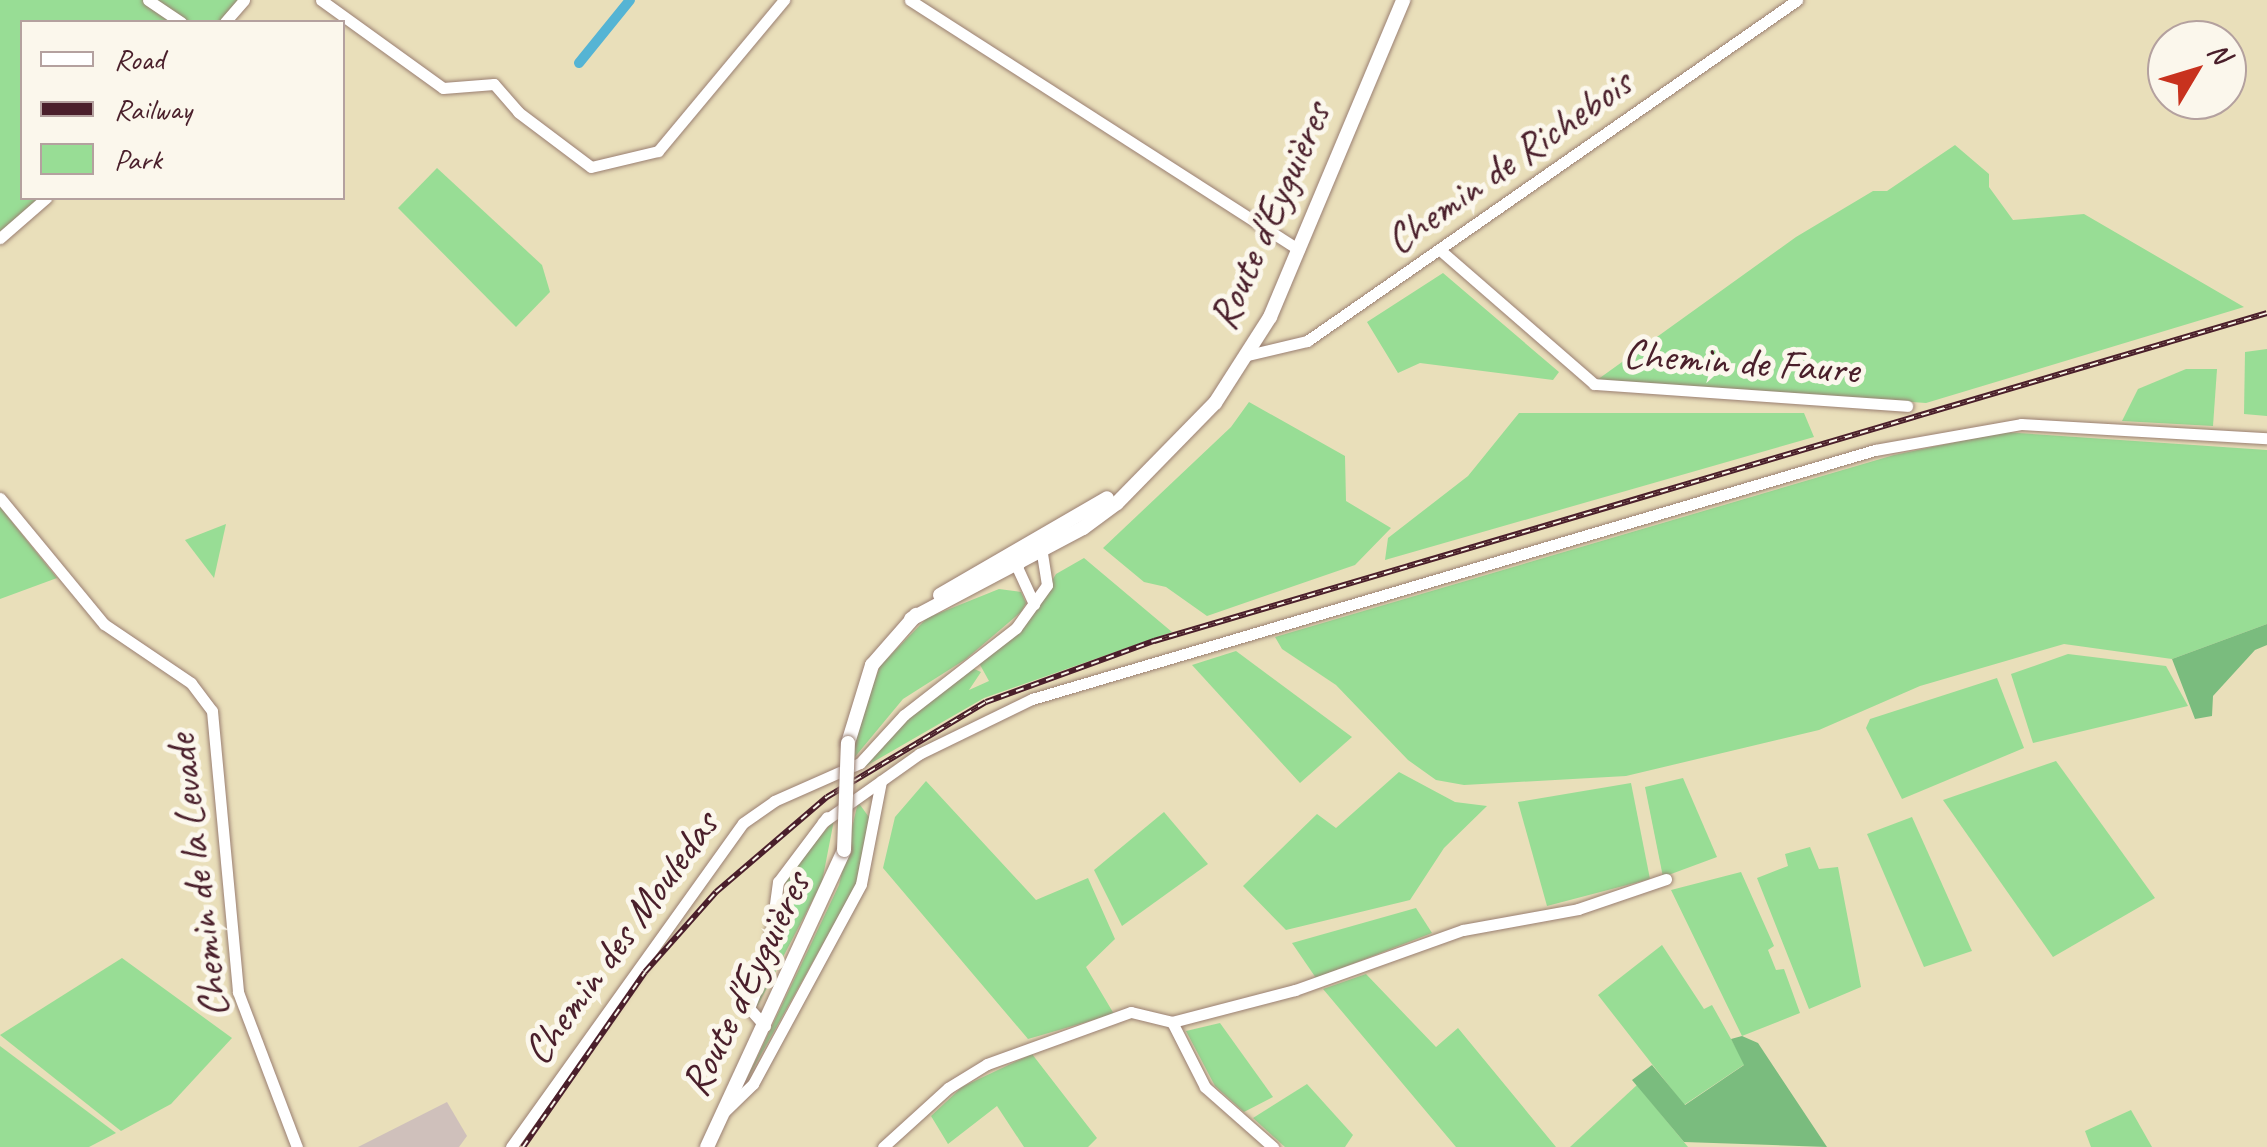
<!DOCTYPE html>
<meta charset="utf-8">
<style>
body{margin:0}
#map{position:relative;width:2267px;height:1147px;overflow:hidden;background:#e9dfba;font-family:Caveat,sans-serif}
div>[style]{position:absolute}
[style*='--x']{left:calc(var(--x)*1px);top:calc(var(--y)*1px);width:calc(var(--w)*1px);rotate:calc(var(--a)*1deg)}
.industrial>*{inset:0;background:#cfc0bb}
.green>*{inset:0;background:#98dd95}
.forest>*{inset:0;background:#7abc7e}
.canal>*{height:10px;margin:-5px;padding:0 5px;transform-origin:5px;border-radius:5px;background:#55b4d4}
.roads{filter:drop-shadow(0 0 2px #9a7f72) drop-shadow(0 0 2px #9a7f72)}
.minor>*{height:11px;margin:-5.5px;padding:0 5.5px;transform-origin:5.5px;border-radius:5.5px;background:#fff}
.major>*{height:14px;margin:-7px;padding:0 7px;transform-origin:7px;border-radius:7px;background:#fff}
.rail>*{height:6px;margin-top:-3px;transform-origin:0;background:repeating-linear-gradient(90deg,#fbf7ec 0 8px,#4a1f2b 0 16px);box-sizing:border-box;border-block:2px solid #4a1f2b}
.bridges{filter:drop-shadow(0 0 2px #9a7f72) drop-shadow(0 0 2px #9a7f72)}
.major-bridge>*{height:14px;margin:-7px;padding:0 7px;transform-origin:7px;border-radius:7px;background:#fff}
span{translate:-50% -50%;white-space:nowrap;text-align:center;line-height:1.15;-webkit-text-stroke:10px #fbf7ec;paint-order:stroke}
.street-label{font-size:42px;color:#4a1f2b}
.legend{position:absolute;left:20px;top:20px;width:325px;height:180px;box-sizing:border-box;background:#fbf7ec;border:2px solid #b4a19f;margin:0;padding:12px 18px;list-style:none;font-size:30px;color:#4a1f2b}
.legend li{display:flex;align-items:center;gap:20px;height:50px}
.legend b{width:50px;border:2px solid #b4a19f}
.north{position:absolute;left:2147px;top:20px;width:100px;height:100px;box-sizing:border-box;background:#fbf7ec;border:2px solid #b4a19f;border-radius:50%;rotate:52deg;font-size:28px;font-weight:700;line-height:40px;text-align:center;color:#4a1f2b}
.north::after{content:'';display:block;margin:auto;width:35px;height:45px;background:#c8321e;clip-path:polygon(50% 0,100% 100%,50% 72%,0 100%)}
</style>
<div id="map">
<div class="industrial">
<i style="clip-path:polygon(447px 1102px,467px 1136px,459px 1147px,358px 1147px)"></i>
</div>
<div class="green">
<i style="clip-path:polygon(0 0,238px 0,219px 22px,22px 22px,22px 198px,40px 198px,0 236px)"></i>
<i style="clip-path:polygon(1955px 145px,1989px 174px,1989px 187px,2013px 220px,2084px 214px,2244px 307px,1926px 403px,1597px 380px,1796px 237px,1873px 191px,1887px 191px)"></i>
<i style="clip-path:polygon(437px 168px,542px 265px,550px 292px,516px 327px,398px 208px)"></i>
<i style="clip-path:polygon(1443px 273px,1559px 372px,1553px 380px,1420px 363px,1398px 373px,1367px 322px)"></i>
<i style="clip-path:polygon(2267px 349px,2267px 416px,2244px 414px,2245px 352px)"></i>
<i style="clip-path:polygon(2186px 369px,2217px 369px,2213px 426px,2122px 421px,2138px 389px)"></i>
<i style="clip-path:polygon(1249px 402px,1345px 456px,1346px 501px,1391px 528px,1355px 565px,1207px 616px,1166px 587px,1144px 582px,1103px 548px,1231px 427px)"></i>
<i style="clip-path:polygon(1519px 413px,1804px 413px,1814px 437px,1385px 560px,1388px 538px,1468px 476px)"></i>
<i style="clip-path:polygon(2004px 432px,2267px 450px,2267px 624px,2172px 659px,2064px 644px,1920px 686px,1819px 730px,1626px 776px,1464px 785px,1436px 780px,1408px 760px,1336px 685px,1282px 649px,1275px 637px,1894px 455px)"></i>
<i style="clip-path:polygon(0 507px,57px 578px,0 599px)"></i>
<i style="clip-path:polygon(226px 524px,214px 578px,185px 540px)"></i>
<i style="clip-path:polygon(1084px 558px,1172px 632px,984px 698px,861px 769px,921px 704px,972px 668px,981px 672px,969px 690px,989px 681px,979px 663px,1024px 628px,1056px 574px)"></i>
<i style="clip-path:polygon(999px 589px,1021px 592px,1026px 603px,1021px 612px,966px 659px,903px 699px,854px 758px,855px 735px,880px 666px,927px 618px)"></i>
<i style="clip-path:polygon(1236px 651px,1352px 737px,1300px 783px,1192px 665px)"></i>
<i style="clip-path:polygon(2068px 654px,2166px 666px,2188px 706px,2033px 743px,2011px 674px)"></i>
<i style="clip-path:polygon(1997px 678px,2024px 748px,1902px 799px,1866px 728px,1870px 719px)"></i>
<i style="clip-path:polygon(2056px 761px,2155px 898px,2053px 957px,1943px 800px)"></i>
<i style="clip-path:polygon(1399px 772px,1455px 802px,1487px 806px,1444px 848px,1410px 900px,1286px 930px,1243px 886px,1317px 814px,1336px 828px)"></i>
<i style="clip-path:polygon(1683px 778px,1717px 857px,1663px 877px,1645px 787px)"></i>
<i style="clip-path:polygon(926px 781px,1036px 900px,1088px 878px,1115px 939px,1086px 967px,1114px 1014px,1028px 1039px,883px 868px,895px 817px)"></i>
<i style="clip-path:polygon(1631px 783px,1650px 879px,1547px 906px,1518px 802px)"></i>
<i style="clip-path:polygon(858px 802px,871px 820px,856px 885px,745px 1083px,839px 885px)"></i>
<i style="clip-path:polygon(1164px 812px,1208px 864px,1122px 926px,1094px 870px)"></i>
<i style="clip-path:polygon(1912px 817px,1972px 951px,1924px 967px,1867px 834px)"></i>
<i style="clip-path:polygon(834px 820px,822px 882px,756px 1009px,779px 916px,800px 896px,783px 881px)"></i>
<i style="clip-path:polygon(1810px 847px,1819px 869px,1838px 867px,1861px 987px,1809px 1009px,1757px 878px,1788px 866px,1785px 854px)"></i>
<i style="clip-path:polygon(1741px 872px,1774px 946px,1768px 950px,1776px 970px,1784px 969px,1800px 1013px,1742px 1036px,1671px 890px)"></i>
<i style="clip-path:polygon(1416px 908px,1432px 933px,1316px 978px,1292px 943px)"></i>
<i style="clip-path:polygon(1662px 945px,1704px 1009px,1712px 1005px,1745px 1064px,1684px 1105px,1598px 995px)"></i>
<i style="clip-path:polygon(122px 958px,232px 1038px,171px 1104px,121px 1131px,0 1035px)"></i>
<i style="clip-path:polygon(1366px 974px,1436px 1047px,1458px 1028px,1556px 1147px,1456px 1147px,1323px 989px)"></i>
<i style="clip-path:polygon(1220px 1023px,1273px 1097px,1244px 1112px,1215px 1086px,1186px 1031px)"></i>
<i style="clip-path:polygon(0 1046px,116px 1133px,89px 1147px,0 1147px)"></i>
<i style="clip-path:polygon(1032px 1054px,1097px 1138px,1088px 1147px,1024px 1147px,997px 1106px,948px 1144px,931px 1116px,962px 1087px)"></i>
<i style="clip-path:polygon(1307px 1084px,1353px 1135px,1345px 1147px,1285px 1147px,1253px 1118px)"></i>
<i style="clip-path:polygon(1637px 1085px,1688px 1147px,1570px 1147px)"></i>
<i style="clip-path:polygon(2131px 1110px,2152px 1147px,2091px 1147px,2085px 1131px)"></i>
</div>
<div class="forest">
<i style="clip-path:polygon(2267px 624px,2267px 645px,2255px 650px,2213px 696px,2212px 716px,2195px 719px,2172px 659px)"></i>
<i style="clip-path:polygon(1742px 1036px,1758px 1043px,1827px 1147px,1684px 1142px,1632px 1080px,1652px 1065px,1685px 1105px,1744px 1065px,1731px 1039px)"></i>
</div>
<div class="canal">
<i style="--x:579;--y:63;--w:81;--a:-51"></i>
</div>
<div class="roads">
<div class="minor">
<i style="--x:148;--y:0;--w:40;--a:34"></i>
<i style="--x:321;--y:0;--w:150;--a:35.8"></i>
<i style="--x:443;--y:88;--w:51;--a:-4.5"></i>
<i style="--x:494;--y:84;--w:37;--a:49"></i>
<i style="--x:518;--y:112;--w:91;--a:37"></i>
<i style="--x:591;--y:167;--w:69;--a:-13.4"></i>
<i style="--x:658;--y:151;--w:197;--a:-50.2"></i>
<i style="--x:910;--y:0;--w:462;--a:32.7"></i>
<i style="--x:225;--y:22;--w:29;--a:-49"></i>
<i style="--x:0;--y:238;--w:61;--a:-41"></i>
<i style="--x:1440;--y:250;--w:204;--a:41"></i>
<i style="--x:1594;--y:384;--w:314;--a:4"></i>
<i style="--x:1248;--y:355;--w:61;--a:-13.3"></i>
<i style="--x:1307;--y:341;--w:597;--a:-34.83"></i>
<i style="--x:0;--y:498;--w:163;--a:50.5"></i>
<i style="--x:104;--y:624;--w:105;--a:34.1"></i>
<i style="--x:191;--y:683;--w:35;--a:53"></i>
<i style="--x:212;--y:711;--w:282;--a:84.7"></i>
<i style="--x:238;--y:992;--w:166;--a:69.2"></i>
<i style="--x:1022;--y:559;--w:9;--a:122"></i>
<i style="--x:1017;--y:567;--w:41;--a:65.3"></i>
<i style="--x:823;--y:822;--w:118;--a:-35.3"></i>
<i style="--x:919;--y:754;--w:126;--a:-26"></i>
<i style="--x:1032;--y:699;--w:879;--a:-16.46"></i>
<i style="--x:1875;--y:450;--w:148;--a:-10.1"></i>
<i style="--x:2021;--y:424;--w:246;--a:3.3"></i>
<i style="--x:1172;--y:1022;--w:127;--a:-14.6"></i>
<i style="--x:1295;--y:990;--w:178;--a:-19.7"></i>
<i style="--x:1463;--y:930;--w:117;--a:-10.3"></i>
<i style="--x:1578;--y:909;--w:93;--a:-18.8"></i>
<i style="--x:765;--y:1026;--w:24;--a:-132"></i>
<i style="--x:749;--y:1008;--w:48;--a:-68.2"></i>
<i style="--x:767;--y:963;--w:82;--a:-82.3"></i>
<i style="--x:778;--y:882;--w:81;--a:-53"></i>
<i style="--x:725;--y:1111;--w:39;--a:-44"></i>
<i style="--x:753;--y:1084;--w:227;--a:-61.6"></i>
<i style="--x:861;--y:884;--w:105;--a:-79"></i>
<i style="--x:511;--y:1147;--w:398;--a:-54.4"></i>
<i style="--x:743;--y:823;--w:38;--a:-35"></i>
<i style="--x:774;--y:801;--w:94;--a:-23.8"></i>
<i style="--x:860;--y:763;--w:65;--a:-47.5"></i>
<i style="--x:904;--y:715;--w:142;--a:-37.8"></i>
<i style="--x:1016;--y:628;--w:53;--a:-54.2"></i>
<i style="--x:1047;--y:585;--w:31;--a:-99"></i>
<i style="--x:883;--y:1147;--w:88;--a:-42.2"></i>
<i style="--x:948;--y:1088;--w:46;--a:-31.6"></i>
<i style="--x:987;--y:1064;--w:153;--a:-19.9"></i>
<i style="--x:1131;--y:1012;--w:42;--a:13.7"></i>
<i style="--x:1172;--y:1022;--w:73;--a:63.1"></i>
<i style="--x:1205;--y:1087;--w:91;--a:41.4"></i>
</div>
<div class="major">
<i style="--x:940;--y:595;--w:193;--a:-30.1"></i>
<i style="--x:911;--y:619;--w:195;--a:-27.9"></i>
<i style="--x:1083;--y:528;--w:42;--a:-36.3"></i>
<i style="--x:1117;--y:503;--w:140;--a:-45.6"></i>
<i style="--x:1215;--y:403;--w:102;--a:-57.4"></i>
<i style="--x:1270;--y:317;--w:344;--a:-67.2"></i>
<i style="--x:848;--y:743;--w:82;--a:-72.9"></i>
<i style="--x:872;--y:665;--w:67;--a:-48.7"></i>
<i style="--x:707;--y:1147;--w:327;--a:-65.2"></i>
</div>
</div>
<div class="rail">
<i style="--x:523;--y:1147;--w:213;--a:-55.1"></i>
<i style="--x:645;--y:972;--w:107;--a:-48.4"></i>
<i style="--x:716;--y:892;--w:146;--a:-40.6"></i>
<i style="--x:827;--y:797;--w:185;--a:-30.9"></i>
<i style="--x:986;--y:702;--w:179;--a:-20"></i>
<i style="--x:1154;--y:641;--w:1160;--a:-16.42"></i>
</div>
<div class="bridges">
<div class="major-bridge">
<i style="--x:844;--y:850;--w:107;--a:-87.9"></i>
</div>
</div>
<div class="street-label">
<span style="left:1509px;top:162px;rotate:-35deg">Chemin de Richebois</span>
<span style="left:1270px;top:216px;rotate:-66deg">Route d'Eyguières</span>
<span style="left:1741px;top:362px;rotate:4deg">Chemin de Faure</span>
<span style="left:198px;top:876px;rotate:-97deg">Chemin de la Levade</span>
<span style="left:621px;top:938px;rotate:-54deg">Chemin des Mouledas</span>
<span style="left:746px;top:984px;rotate:-64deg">Route d'Eyguières</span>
</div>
<ul class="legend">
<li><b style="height:12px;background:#fff"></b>Road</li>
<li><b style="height:12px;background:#4a1f2b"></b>Railway</li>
<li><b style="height:28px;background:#98dd95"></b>Park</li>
</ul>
<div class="north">N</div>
</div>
